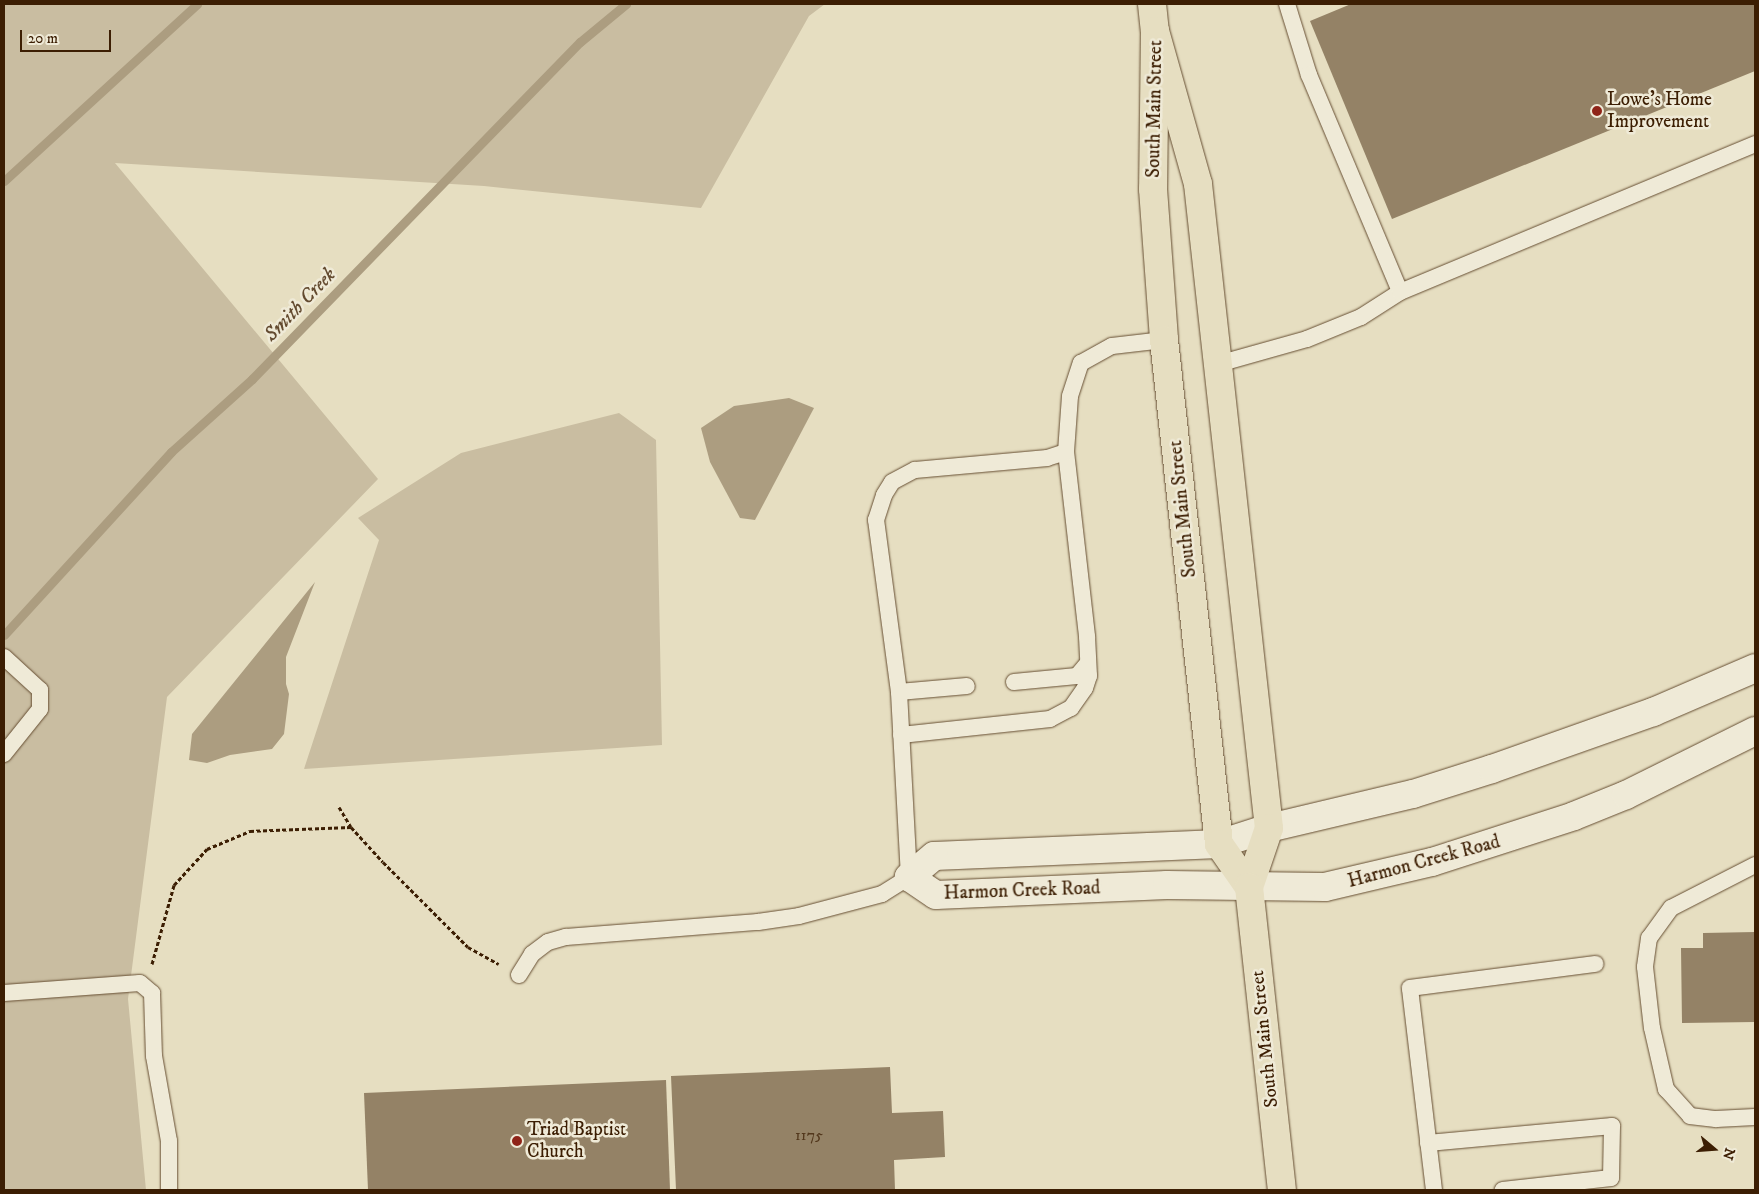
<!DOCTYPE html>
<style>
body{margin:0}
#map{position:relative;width:1759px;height:1194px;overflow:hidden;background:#e6dec1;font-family:"IM FELL DW Pica",serif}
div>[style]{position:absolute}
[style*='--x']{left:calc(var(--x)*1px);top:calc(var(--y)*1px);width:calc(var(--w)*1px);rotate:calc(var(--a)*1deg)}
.green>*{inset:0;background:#c9bda1}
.water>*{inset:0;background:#ac9d80}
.stream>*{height:9px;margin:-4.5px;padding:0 4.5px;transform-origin:4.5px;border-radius:4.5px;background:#ac9d80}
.building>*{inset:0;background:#948266}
.path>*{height:3px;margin-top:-1.5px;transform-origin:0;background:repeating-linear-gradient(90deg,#3c1e03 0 4px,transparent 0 6.5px)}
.roads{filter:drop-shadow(0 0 1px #664e32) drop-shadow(0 0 1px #664e32)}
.service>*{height:16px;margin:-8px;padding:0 8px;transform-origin:8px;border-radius:8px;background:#efead7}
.minor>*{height:28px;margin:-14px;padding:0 14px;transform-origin:14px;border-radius:14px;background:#efead7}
.tertiary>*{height:28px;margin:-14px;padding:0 14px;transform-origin:14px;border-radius:14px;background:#efead7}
.primary>*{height:28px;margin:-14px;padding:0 14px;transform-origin:14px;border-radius:14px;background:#e6dec1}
.dots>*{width:14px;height:14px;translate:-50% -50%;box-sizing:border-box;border:2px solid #efead7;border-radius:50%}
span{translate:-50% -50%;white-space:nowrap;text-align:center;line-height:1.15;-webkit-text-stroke:5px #efead7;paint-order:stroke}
.number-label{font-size:16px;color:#52371c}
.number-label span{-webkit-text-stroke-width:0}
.poi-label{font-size:19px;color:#3c1e03}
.left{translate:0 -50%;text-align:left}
.street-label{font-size:19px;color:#3c1e03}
.water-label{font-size:20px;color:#634a2f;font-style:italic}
.frame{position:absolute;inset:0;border:5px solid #3c1e03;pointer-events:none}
.north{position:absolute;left:1689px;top:1124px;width:50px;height:50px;-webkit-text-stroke:4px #efead7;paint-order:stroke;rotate:108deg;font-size:14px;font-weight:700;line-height:20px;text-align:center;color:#3c1e03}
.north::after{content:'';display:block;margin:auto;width:18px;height:22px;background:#3c1e03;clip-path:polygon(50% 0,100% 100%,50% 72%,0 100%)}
.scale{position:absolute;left:20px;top:30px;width:91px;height:22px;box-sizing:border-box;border:2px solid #3c1e03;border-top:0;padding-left:6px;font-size:15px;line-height:18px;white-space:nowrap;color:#3c1e03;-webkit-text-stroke:4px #efead7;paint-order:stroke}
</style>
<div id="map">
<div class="green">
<i style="clip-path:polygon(4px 4px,825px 4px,809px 16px,701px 208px,484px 186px,115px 163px,378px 479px,167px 697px,128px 999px,146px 1190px,4px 1190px)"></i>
<i style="clip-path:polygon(619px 413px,656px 440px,662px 745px,304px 769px,379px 540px,358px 518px,461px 453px)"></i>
</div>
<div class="water">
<i style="clip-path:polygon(789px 398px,814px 408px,755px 520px,740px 518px,710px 462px,701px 428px,734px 406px)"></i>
<i style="clip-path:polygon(315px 582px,286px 657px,286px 684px,289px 694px,284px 734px,272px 749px,230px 755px,207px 763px,189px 760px,192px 734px)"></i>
</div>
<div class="stream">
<i style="--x:4;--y:181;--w:262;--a:-42.5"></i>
<i style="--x:4;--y:635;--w:248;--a:-47.6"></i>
<i style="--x:171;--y:452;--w:109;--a:-42"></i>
<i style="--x:252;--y:379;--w:470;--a:-45.8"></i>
<i style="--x:580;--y:42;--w:60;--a:-39.6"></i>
</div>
<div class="building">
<i style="clip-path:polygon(1351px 4px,1755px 4px,1755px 71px,1392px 219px,1310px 21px)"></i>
<i style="clip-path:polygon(1755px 932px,1755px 1022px,1682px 1023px,1681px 948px,1703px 948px,1703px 933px)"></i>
<i style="clip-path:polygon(890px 1067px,892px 1113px,943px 1111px,945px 1157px,894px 1160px,895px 1190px,676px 1190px,671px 1076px)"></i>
<i style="clip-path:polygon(666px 1080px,670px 1190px,368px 1190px,364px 1093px)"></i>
</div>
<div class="path">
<i style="--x:339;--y:807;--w:23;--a:59"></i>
<i style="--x:351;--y:827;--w:47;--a:47.6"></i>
<i style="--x:383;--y:862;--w:120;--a:45"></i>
<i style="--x:468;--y:947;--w:35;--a:29"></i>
<i style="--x:152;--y:964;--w:82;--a:-74.4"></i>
<i style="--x:174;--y:885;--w:49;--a:-47.5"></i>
<i style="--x:207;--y:849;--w:47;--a:-22.7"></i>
<i style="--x:250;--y:831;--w:101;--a:-2.3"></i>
</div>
<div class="roads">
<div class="service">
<i style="--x:1287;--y:4;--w:74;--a:72.8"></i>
<i style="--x:1309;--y:75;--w:235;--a:67.2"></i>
<i style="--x:1218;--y:364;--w:92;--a:-15.7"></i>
<i style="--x:1307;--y:339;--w:58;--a:-22.2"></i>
<i style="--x:1361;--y:317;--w:46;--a:-32.7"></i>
<i style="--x:1400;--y:292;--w:385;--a:-22.6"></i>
<i style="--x:4;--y:657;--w:49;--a:42.5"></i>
<i style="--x:40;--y:690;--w:19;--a:90"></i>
<i style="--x:40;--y:709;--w:58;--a:128.7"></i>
<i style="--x:1014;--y:682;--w:63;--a:-5.4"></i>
<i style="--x:1077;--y:676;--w:17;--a:-50"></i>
<i style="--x:899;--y:692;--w:68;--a:-5"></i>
<i style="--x:901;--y:735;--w:150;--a:-6.1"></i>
<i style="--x:1050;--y:719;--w:24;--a:-28"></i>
<i style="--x:1071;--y:708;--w:24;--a:-55"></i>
<i style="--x:1085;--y:688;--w:13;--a:-72"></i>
<i style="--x:1089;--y:676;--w:40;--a:-92.9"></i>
<i style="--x:1087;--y:636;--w:185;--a:-96.5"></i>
<i style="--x:1755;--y:865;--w:94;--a:152.9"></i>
<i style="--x:1671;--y:908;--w:37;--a:126"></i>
<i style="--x:1649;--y:938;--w:29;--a:98"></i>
<i style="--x:1645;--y:967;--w:61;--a:83.5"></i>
<i style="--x:1652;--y:1028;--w:63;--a:77.1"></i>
<i style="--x:1666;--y:1089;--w:36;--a:48"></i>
<i style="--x:1690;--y:1116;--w:26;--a:7"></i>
<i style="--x:1716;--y:1119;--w:39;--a:-3"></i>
<i style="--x:519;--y:975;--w:25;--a:-58"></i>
<i style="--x:532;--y:954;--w:20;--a:-37"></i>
<i style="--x:548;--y:942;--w:19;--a:-16"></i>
<i style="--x:566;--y:937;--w:193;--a:-4.5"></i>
<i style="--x:758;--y:922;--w:41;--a:-8.3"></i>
<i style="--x:799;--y:916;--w:86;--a:-14.8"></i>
<i style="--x:882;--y:894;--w:32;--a:-32"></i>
<i style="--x:909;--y:877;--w:185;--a:-93.1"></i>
<i style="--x:899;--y:692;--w:174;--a:-97.6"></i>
<i style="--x:876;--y:520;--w:26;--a:-72"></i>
<i style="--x:884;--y:495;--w:15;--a:-58"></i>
<i style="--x:892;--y:482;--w:26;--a:-28"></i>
<i style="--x:915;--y:470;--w:133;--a:-5.2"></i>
<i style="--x:1047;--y:458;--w:20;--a:-18"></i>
<i style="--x:1066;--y:452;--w:56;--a:-85.9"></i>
<i style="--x:1070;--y:396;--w:35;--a:-72"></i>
<i style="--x:1081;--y:363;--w:35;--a:-29"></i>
<i style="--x:1112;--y:346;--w:52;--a:-6.6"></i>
<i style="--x:4;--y:993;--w:136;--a:-4.2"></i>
<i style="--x:140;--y:983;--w:16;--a:40"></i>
<i style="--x:152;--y:993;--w:63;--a:88.2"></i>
<i style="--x:154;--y:1056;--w:86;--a:80"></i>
<i style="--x:169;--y:1141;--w:49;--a:90"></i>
<i style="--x:1428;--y:1143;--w:185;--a:-5.3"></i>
<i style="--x:1612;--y:1126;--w:52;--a:91.1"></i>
<i style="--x:1611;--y:1178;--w:109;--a:173.7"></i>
<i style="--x:1434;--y:1190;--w:203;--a:-96.8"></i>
<i style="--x:1410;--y:988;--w:187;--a:-7.4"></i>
</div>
<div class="minor">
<i style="--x:1269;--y:828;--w:148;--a:-13.3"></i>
<i style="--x:1413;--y:794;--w:83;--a:-17.6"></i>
<i style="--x:1492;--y:769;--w:171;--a:-19.5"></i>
<i style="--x:1653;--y:712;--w:111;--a:-23.3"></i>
<i style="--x:1219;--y:844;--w:285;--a:177.6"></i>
<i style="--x:934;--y:856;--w:33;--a:140"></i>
<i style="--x:909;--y:877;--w:32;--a:34"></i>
<i style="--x:936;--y:895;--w:231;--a:-2.5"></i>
<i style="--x:1167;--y:885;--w:158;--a:0.7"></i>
<i style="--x:1325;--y:887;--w:110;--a:-13.2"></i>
<i style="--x:1432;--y:862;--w:149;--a:-17.9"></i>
<i style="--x:1574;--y:816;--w:56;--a:-22"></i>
<i style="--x:1626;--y:795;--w:144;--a:-26.4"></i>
</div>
<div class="tertiary">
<i style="--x:1219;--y:844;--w:52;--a:-17.7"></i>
</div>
<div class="primary">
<i style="--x:1152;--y:4;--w:27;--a:84"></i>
<i style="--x:1155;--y:31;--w:158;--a:90.7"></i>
<i style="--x:1153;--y:189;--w:151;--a:85.8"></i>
<i style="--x:1164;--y:340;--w:507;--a:83.77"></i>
<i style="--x:1219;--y:844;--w:52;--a:55.1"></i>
<i style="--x:1155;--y:31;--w:159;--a:74.3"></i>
<i style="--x:1198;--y:184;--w:648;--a:83.71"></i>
<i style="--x:1269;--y:828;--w:62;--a:108.7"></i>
<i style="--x:1249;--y:887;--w:305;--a:83.8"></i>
</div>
</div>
<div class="dots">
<i style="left:1597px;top:111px;background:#8f2418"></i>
<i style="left:517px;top:1141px;background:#8f2418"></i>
</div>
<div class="number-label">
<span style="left:809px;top:1135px">1175</span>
</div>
<div class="poi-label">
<span class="left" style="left:1607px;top:111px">Lowe's Home<br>Improvement</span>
<span class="left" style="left:527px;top:1141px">Triad Baptist<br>Church</span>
</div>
<div class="street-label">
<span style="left:1155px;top:109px;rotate:-89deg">South Main Street</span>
<span style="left:1183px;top:509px;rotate:-96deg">South Main Street</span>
<span style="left:1424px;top:862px;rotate:-15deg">Harmon Creek Road</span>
<span style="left:1022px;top:891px;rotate:-2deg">Harmon Creek Road</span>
<span style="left:1265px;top:1039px;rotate:-96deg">South Main Street</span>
</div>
<div class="water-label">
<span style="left:300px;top:305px;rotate:-46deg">Smith Creek</span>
</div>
<div class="frame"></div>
<div class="north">N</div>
<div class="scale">20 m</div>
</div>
